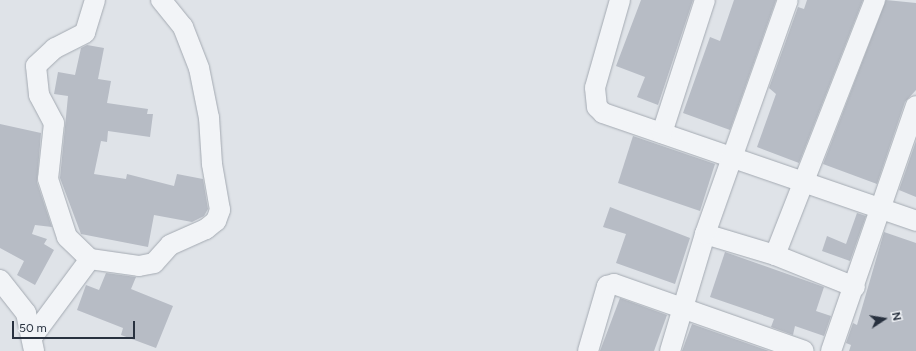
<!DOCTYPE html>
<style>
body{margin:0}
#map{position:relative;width:916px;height:351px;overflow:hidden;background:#dfe3e8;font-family:Figtree,sans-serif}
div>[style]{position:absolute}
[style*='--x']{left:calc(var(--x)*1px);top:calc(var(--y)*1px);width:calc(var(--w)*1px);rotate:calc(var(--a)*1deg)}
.building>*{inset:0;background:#b7bcc5}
.roads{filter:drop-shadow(0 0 1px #a4aab2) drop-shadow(0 0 1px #a4aab2)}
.minor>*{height:20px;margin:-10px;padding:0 10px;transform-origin:10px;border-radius:10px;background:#f2f4f7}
span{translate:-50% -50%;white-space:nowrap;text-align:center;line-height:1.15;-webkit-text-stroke:4px #eff2f6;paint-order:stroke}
.north{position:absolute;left:864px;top:299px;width:40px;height:40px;-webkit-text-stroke:3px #eff2f6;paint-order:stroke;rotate:78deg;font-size:11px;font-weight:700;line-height:16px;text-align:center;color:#28313f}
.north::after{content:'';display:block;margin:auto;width:14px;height:18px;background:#28313f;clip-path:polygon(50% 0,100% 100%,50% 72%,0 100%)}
.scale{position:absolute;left:12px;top:321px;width:123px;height:18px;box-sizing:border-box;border:2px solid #28313f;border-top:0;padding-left:5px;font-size:12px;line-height:14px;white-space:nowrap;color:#28313f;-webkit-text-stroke:3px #eff2f6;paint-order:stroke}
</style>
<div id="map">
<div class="building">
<i style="clip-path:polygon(641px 0,693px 0,658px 105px,637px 97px,645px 77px,616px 66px)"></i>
<i style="clip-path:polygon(734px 0,776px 0,730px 130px,683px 113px,710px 37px,720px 41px)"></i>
<i style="clip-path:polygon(807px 0,863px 0,799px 163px,757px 147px,776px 94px,769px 88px,798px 7px,804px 9px)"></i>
<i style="clip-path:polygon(886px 0,916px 3px,916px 90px,905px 102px,877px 184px,823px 164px)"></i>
<i style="clip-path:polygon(87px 45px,104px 48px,98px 79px,111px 81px,107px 103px,148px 109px,147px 114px,153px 114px,150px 137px,108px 131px,107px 142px,101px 141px,94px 174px,126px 179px,127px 174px,174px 186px,177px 174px,203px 179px,208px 209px,204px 216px,192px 222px,154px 215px,148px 247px,81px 234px,60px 178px,68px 96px,54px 94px,58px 72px,75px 75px,81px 48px)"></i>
<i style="clip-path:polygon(0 124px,41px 133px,37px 182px,52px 227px,35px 225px,32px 234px,47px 239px,44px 244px,54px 250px,35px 285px,17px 275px,24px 261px,0 248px)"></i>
<i style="clip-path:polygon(633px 136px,715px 164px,700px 211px,618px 183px)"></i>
<i style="clip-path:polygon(916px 141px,916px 197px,899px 190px)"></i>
<i style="clip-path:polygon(610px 207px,690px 238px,675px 284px,616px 263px,626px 234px,603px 227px)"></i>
<i style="clip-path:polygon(857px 213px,866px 216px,850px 261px,822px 251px,827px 236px,846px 244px)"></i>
<i style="clip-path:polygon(884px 232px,916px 243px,916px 351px,849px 351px,851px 345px,846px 343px,853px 323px,857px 325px)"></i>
<i style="clip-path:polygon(725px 252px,824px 287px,816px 311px,831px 316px,824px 336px,795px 326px,793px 335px,771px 327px,774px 319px,710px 297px)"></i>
<i style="clip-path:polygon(106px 273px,136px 277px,131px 289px,173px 306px,156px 348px,121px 335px,123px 328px,77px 310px,86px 285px,99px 290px)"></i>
<i style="clip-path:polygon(620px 298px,667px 315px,654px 351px,600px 351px)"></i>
<i style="clip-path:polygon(692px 324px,769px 351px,682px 351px)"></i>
</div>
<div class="roads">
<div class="minor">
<i style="--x:95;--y:0;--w:34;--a:107"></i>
<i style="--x:85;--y:33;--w:34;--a:153"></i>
<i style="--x:55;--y:48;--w:26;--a:137"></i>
<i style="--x:36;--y:66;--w:29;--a:84"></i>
<i style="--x:39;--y:95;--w:32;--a:62"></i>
<i style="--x:54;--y:123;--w:56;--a:96.1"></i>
<i style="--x:48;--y:179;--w:61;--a:71.9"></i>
<i style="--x:67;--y:237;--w:32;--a:44"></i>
<i style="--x:90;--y:259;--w:49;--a:8.1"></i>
<i style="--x:139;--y:266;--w:15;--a:-11"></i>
<i style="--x:154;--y:263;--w:24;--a:-48"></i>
<i style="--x:170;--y:245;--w:39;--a:-24"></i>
<i style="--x:206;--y:229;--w:13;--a:-39"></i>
<i style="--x:216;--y:221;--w:12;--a:-70"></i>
<i style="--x:220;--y:210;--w:47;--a:-99.9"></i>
<i style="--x:212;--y:164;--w:46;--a:-93.7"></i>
<i style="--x:209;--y:118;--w:51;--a:-101.3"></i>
<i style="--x:199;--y:68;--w:44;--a:-111.3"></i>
<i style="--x:183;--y:27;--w:35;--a:-129"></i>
<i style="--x:620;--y:0;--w:91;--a:105.9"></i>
<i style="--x:595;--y:88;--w:19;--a:84"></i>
<i style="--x:597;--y:107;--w:8;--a:45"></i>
<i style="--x:603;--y:113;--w:331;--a:19"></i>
<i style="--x:662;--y:133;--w:140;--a:-72.1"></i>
<i style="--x:705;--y:234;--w:73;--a:16.7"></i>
<i style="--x:775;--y:255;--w:86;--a:21.8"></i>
<i style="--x:775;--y:255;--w:274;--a:-68.6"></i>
<i style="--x:0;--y:280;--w:42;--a:51.8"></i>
<i style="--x:26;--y:313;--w:39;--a:78"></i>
<i style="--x:33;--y:336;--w:96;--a:-53.5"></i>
<i style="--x:588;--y:351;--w:68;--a:-73.7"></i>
<i style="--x:607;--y:286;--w:7;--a:-16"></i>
<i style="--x:614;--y:284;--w:201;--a:19.4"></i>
<i style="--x:670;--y:351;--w:122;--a:-73.3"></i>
<i style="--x:705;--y:234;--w:248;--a:-70.5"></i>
<i style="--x:831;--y:351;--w:259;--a:-70.9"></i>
</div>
</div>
<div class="north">N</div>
<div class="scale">50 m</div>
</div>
